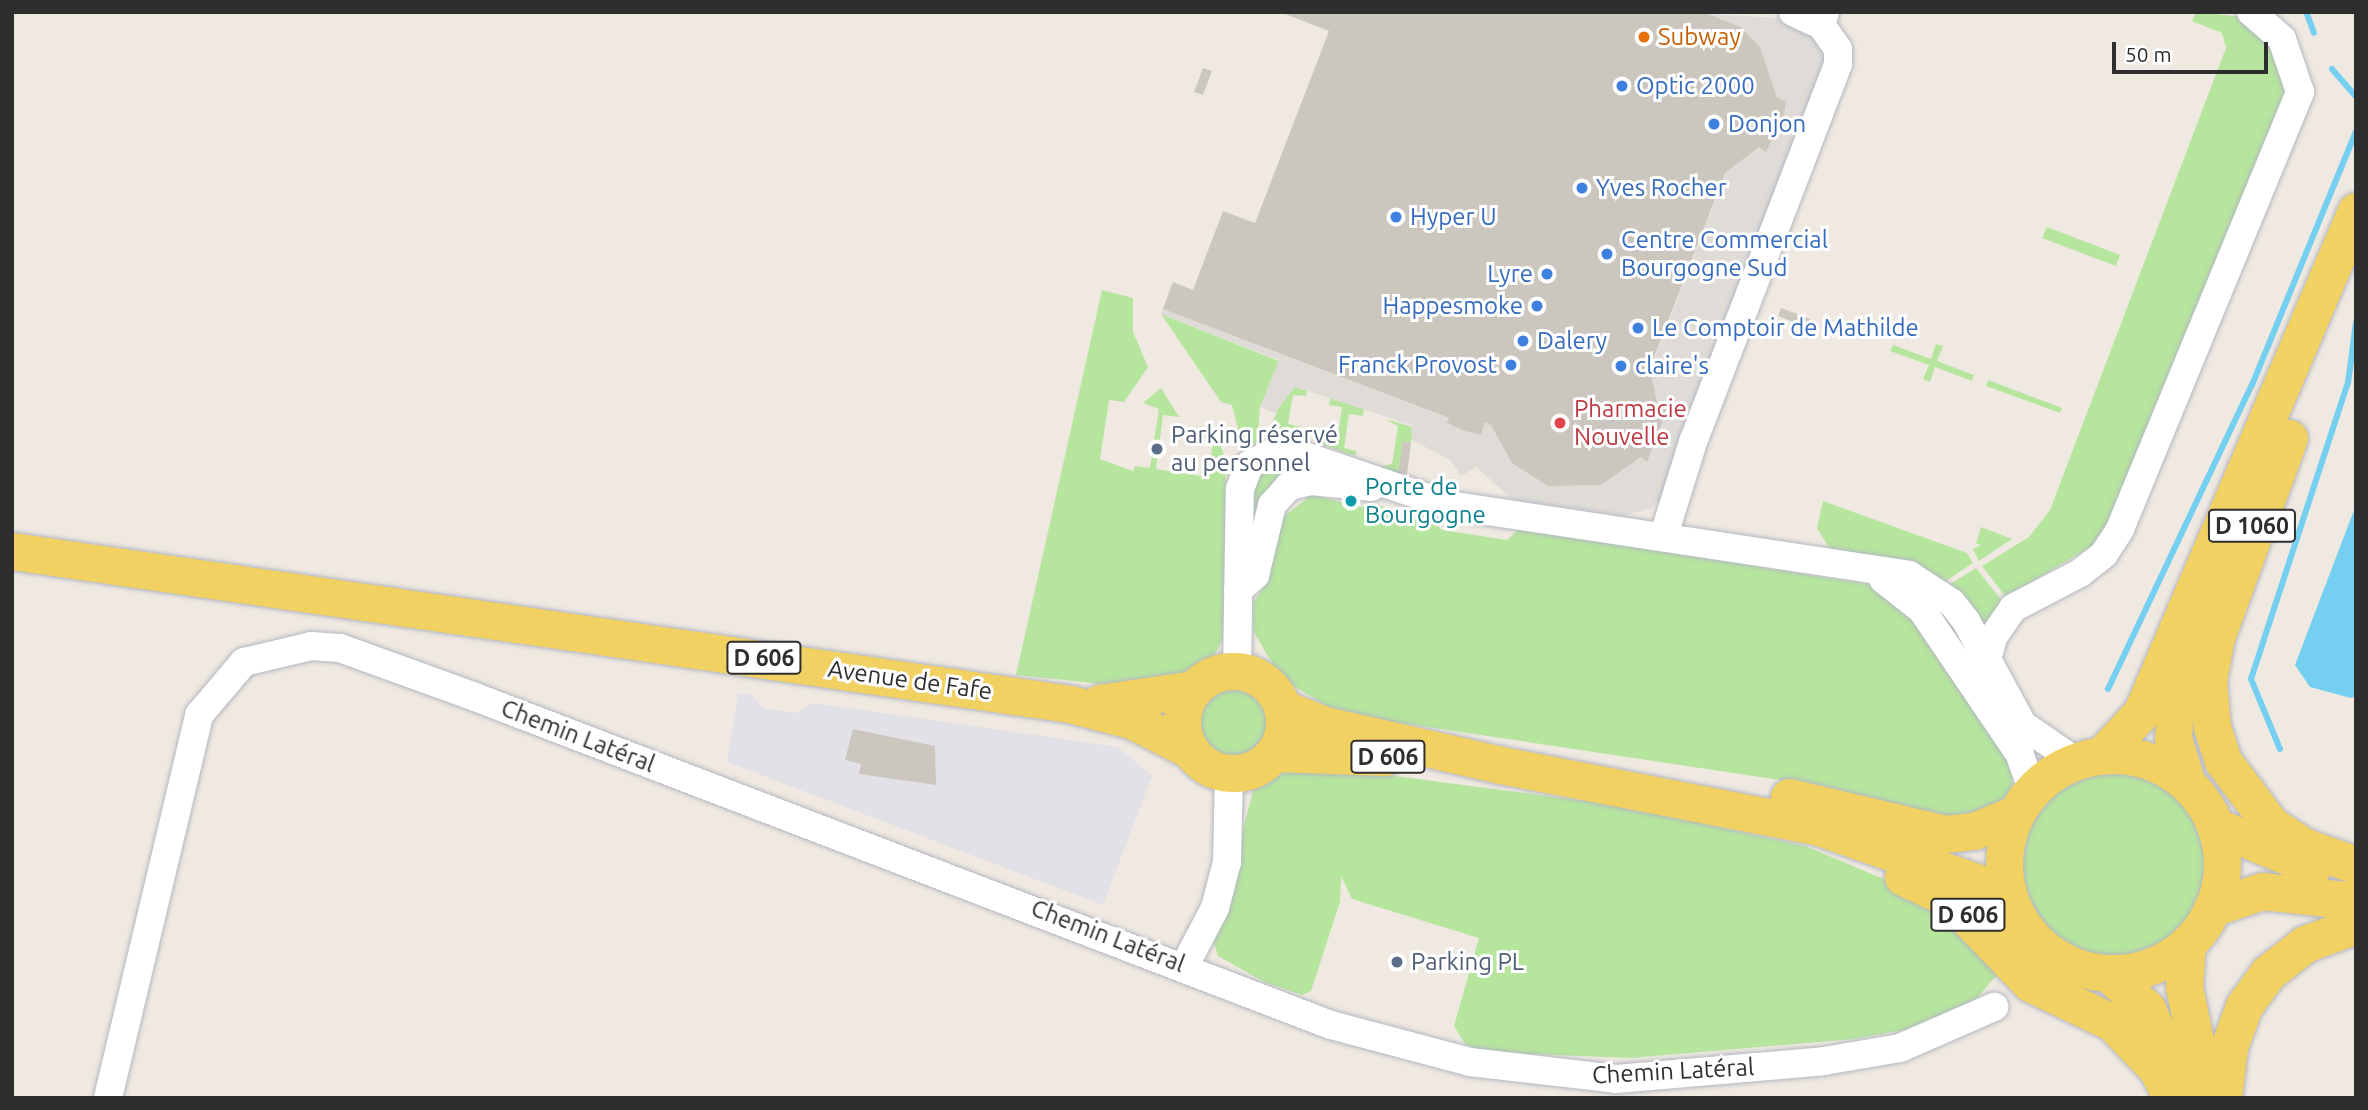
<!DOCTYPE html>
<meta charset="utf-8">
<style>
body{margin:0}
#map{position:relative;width:2368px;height:1110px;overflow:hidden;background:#efe9e1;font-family:Ubuntu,sans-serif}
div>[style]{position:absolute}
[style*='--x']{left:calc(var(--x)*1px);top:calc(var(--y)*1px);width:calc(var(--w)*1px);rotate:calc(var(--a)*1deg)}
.industrial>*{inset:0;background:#e3e1e8}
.green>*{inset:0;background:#b6e59e}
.round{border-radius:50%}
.plaza>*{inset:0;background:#dfdcd8}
.water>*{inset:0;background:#75cff0}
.stream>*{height:6px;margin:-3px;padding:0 3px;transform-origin:3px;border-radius:3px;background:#75cff0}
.building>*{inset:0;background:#cbc7bf}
.roads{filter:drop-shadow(0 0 2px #b4b7c1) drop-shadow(0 0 2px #b4b7c1)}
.minor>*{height:28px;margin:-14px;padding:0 14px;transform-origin:14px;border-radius:14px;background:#fff}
.major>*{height:37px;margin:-18.5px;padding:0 18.5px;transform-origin:18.5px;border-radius:18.5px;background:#f2d163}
.major>.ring{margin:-18.5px;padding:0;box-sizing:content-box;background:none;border:37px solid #f2d163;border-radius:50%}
.dots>*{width:19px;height:19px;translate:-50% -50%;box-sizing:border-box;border:4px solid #fff;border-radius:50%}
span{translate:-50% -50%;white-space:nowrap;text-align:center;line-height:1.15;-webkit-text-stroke:6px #fff;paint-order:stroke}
.shield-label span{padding:2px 5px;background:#fff;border:2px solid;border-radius:5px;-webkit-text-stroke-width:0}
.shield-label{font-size:23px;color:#2e2e2e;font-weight:700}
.food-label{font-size:24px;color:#c56008}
.left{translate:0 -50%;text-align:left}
.shop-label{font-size:24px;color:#366cbe}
.right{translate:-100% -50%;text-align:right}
.health-label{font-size:24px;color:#be3a42}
.service-label{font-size:24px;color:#4e5e75}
.culture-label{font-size:24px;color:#0d838f}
.street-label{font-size:24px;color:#2e2e2e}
.frame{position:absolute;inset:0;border:14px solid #2e2e2e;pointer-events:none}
.scale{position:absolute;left:2112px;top:42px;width:156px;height:32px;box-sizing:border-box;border:4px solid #2e2e2e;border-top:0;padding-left:9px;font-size:21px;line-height:24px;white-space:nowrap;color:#2e2e2e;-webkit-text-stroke:5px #fff;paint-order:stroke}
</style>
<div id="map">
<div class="industrial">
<i style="clip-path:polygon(738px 694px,751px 694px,765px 709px,798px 713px,812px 703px,1118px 747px,1152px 776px,1103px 905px,727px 762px)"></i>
</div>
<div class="green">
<i style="clip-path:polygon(2196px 12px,2243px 17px,2273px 45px,2287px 91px,2119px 503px,2097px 543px,2006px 597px,1982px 566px,2029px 537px,2050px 510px,2226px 48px,2222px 33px,2192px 21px)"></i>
<i style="clip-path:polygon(2047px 227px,2120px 255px,2116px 266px,2042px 238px)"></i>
<i style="clip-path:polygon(1102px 290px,1133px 298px,1133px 332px,1148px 367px,1124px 402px,1109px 400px,1100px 459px,1133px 471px,1135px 466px,1150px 468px,1159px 409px,1143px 403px,1161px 388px,1179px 417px,1163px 415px,1156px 469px,1207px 477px,1214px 439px,1199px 437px,1204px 428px,1219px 441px,1226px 461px,1223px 639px,1214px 656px,1185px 678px,1122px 686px,1016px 675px)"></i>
<i style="clip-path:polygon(1161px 314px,1279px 361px,1260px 407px,1257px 444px,1241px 441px,1232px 405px,1221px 402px)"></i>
<i style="clip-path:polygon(1936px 344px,1943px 346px,1937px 361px,1974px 375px,1972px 381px,1935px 367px,1930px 382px,1923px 379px,1929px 365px,1890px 351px,1893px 345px,1931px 359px)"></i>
<i style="clip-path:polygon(1988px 380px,2062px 408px,2060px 413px,1986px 386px)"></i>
<i style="clip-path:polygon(1295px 387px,1307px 391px,1306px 396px,1293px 395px,1288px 424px,1301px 427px,1291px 438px,1273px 422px,1282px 397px)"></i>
<i style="clip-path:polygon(1330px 398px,1364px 408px,1363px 416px,1349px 414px,1344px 448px,1357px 451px,1355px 456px,1323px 445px,1323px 440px,1337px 441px,1342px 407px,1329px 405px)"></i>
<i style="clip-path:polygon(1385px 419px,1413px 427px,1411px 443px,1403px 442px,1398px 473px,1411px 479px,1377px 467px,1392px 464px,1398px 426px)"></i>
<i style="clip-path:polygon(1278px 462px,1311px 465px,1254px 533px,1247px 510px,1260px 473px)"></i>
<i style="clip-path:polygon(1311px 495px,1362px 507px,1373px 503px,1418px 519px,1422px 510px,1442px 530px,1507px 540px,1519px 529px,1879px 586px,1890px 591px,1984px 712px,2013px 772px,2011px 787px,1999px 805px,1957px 821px,1820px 786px,1367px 718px,1329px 707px,1281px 679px,1254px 632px,1253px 603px,1269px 579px,1281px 519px)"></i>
<i style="clip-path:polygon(1823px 501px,1967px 553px,1973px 563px,1940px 585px,1831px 551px,1817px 528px)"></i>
<i style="clip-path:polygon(1981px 527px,2012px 539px,1979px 561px,1973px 549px,1981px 545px,1976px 543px)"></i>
<i style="clip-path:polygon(1976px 568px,2002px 601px,1986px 634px,1944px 588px)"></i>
<i class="round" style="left:1194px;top:685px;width:76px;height:76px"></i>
<i class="round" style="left:2014px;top:766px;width:194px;height:194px"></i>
<i style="clip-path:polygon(1327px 767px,1622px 806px,1805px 846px,1927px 897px,2001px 970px,1972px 1004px,1904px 1030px,1854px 1039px,1631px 1058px,1483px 1052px,1465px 1044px,1454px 1026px,1479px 938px,1352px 899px,1341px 876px,1340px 902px,1311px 991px,1302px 995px,1266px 983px,1218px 956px,1214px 943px,1254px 787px,1290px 768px)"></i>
</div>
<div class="plaza">
<i style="clip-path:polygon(1667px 12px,1782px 18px,1821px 41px,1827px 64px,1664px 495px,1651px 508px,1623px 516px,1512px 499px,1476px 467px,1461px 476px,1450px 460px,1412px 440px,1411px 425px,1295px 387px,1275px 413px,1267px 410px,1260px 407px,1279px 360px,1161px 314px,1163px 309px,1456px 421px,1460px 412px,1505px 430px,1644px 386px,1732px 156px)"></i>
</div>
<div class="water">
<i style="clip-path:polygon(2356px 505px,2356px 696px,2351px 698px,2310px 687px,2295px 665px)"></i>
</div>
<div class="stream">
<i style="--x:2307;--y:14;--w:20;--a:70"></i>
<i style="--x:2332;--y:69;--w:37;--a:49"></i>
<i style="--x:2108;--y:689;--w:336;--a:-64.7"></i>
<i style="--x:2252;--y:385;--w:274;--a:-67.7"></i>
<i style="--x:2280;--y:749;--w:76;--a:-112.5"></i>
<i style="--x:2251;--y:679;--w:311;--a:-71.9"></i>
<i style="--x:2348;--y:383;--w:62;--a:-82.5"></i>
</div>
<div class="building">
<i style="clip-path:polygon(1280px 12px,1703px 12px,1740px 27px,1760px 47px,1777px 98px,1786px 101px,1784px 114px,1766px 152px,1759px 147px,1725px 173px,1650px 368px,1658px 409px,1667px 410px,1647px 462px,1641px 457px,1601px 485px,1548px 486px,1512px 463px,1491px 425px,1485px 422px,1481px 435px,1465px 431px,1447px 423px,1449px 418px,1163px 309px,1173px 282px,1193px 290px,1223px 211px,1255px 223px,1329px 31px)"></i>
<i style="clip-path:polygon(1203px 68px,1212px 71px,1203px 95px,1194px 92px)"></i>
<i style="clip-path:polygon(1781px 308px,1810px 319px,1806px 327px,1778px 316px)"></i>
<i style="clip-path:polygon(1403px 441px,1411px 443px,1407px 474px,1398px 473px)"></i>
<i style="clip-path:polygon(853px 729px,935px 746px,936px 785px,859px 774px,861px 764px,845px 760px)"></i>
</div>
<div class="roads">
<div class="minor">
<i style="--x:1793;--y:12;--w:31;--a:25"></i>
<i style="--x:1664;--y:535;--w:97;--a:-72.7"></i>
<i style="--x:1693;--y:442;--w:405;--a:-69"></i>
<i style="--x:1838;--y:64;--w:15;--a:-90"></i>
<i style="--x:1838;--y:49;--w:29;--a:-125"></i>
<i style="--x:1821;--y:25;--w:14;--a:-73"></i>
<i style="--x:1883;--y:579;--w:50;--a:38.5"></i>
<i style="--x:1922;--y:610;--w:175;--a:55.9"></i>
<i style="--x:2020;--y:755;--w:37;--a:71"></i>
<i style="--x:1238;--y:590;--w:23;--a:-41"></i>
<i style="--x:1255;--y:575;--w:72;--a:-76.3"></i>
<i style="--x:1272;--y:505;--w:25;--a:-48"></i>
<i style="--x:1289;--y:486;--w:23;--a:-13"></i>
<i style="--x:1311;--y:481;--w:61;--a:5.6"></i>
<i style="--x:1987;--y:660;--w:24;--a:-75"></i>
<i style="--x:1993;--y:637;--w:35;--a:-55"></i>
<i style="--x:2013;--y:608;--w:76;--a:-27.6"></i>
<i style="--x:2080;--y:573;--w:31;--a:-38"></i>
<i style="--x:2104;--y:554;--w:30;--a:-57"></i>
<i style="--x:2120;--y:529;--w:473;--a:-67.6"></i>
<i style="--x:2300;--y:92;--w:56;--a:-108.8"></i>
<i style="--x:2282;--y:39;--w:41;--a:-138.9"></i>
<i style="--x:1237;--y:671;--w:182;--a:-89.1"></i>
<i style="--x:1240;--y:489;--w:26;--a:-69"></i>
<i style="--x:1249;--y:465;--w:36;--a:-28"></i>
<i style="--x:1281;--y:448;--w:176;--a:18.8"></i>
<i style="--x:1448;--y:505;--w:466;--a:8.6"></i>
<i style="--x:1909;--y:575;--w:51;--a:33.1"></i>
<i style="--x:1952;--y:603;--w:23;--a:52"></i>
<i style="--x:1966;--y:621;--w:119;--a:61.3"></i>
<i style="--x:2023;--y:725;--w:63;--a:34.7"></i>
<i style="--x:1185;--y:965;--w:64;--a:-62.2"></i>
<i style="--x:1215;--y:908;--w:48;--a:-75.4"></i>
<i style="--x:1227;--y:862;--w:88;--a:-88.7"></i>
<i style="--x:108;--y:1098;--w:394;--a:-76.6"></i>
<i style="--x:199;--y:715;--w:70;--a:-49.7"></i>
<i style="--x:244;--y:662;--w:69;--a:-13.4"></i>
<i style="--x:311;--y:646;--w:29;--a:4"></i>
<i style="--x:340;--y:648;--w:144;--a:19.9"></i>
<i style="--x:475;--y:697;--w:917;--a:20.97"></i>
<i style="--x:1331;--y:1025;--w:144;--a:14.9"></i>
<i style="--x:1470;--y:1062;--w:147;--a:6.6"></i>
<i style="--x:1616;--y:1079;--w:209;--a:-4.9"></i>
<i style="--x:1824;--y:1061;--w:77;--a:-9.7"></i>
<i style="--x:1900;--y:1048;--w:103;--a:-23.6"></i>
</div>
<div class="major">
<i style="--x:2289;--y:438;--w:212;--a:110.1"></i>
<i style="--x:2216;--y:637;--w:44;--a:100.5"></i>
<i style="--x:2208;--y:680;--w:47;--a:85.1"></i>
<i style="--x:2212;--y:727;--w:36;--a:72"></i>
<i style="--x:2223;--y:761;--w:80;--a:53.1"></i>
<i style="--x:2271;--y:825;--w:40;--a:32.9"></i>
<i style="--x:2305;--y:847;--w:54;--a:19.4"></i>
<i style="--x:12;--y:551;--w:1069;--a:8.23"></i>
<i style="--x:1070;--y:704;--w:66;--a:14.9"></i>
<i style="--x:1134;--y:721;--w:61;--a:27.4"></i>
<i class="ring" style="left:1182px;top:671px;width:65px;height:65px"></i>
<i style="--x:1099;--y:703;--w:96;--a:-8.4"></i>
<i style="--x:1282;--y:708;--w:46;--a:21.6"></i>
<i style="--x:1325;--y:725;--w:180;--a:12.8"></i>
<i style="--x:1501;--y:765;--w:324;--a:11"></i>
<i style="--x:1819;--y:827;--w:199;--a:19.3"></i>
<i style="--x:1274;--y:753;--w:111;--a:2.1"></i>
<i class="ring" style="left:2004px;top:755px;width:181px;height:181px"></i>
<i style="--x:2102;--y:755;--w:59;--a:-47.1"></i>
<i style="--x:2142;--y:712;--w:545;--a:-66.87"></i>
<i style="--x:2186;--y:781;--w:45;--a:-106.8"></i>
<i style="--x:2173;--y:738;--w:31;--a:-86"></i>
<i style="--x:2175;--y:707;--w:132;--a:-67.3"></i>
<i style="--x:1789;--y:797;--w:160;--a:13.3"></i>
<i style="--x:1945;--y:834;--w:29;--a:-6"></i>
<i style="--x:1974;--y:831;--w:44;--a:-22.5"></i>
<i style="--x:2215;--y:826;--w:106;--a:22.7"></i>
<i style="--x:1903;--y:877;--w:50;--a:25"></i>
<i style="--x:1948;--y:898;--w:118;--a:46"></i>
<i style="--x:2030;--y:983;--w:92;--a:25.7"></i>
<i style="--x:2113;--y:1023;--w:64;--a:46.3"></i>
<i style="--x:2157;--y:1069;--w:33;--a:63"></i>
<i style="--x:2212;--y:908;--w:53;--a:-18.8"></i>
<i style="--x:2262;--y:891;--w:95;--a:6.1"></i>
<i style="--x:2187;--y:944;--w:43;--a:94"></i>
<i style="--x:2184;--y:987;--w:113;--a:78.3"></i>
<i style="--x:2108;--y:973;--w:53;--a:42.7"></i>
<i style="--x:2147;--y:1009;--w:72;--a:67"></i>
<i style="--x:2223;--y:1098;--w:51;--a:-83.3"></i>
<i style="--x:2229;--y:1047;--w:44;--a:-69.9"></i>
<i style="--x:2244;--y:1006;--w:41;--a:-54"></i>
<i style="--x:2268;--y:973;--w:47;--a:-38.1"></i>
<i style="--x:2305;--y:944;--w:54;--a:-20.4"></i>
</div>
</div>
<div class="dots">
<i style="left:1644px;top:37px;background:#e8710a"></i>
<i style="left:1622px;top:86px;background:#3f7fe0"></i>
<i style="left:1714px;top:124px;background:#3f7fe0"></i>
<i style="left:1582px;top:188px;background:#3f7fe0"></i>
<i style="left:1396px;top:217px;background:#3f7fe0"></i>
<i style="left:1607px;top:254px;background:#3f7fe0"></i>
<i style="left:1547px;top:274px;background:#3f7fe0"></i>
<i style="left:1537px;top:306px;background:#3f7fe0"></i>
<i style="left:1638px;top:328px;background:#3f7fe0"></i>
<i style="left:1523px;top:341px;background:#3f7fe0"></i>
<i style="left:1511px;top:365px;background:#3f7fe0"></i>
<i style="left:1621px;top:366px;background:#3f7fe0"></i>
<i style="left:1560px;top:423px;background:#e0444e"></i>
<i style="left:1157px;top:449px;background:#5c6f8a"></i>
<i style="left:1351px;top:501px;background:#0f9aa8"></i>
<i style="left:1397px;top:962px;background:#5c6f8a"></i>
</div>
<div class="shield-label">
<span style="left:2252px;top:526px">D 1060</span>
<span style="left:764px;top:658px">D 606</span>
<span style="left:1388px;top:757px">D 606</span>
<span style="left:1968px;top:915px">D 606</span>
</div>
<div class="food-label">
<span class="left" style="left:1658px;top:37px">Subway</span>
</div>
<div class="shop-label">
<span class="left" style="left:1636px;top:86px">Optic 2000</span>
<span class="left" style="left:1728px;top:124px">Donjon</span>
<span class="left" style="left:1596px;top:188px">Yves Rocher</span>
<span class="left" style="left:1410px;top:217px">Hyper U</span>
<span class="left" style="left:1621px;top:254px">Centre Commercial<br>Bourgogne Sud</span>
<span class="right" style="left:1533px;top:274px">Lyre</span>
<span class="right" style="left:1523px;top:306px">Happesmoke</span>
<span class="left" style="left:1652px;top:328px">Le Comptoir de Mathilde</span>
<span class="left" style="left:1537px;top:341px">Dalery</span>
<span class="right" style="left:1497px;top:365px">Franck Provost</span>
<span class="left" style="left:1635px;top:366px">claire's</span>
</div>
<div class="health-label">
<span class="left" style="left:1574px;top:423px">Pharmacie<br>Nouvelle</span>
</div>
<div class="service-label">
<span class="left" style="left:1171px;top:449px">Parking réservé<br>au personnel</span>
<span class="left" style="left:1411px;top:962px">Parking PL</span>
</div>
<div class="culture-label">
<span class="left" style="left:1365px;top:501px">Porte de<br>Bourgogne</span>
</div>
<div class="street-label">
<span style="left:910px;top:680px;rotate:8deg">Avenue de Fafe</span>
<span style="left:578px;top:736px;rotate:21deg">Chemin Latéral</span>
<span style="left:1108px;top:936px;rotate:21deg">Chemin Latéral</span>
<span style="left:1673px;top:1071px;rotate:-3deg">Chemin Latéral</span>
</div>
<div class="frame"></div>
<div class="scale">50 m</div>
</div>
